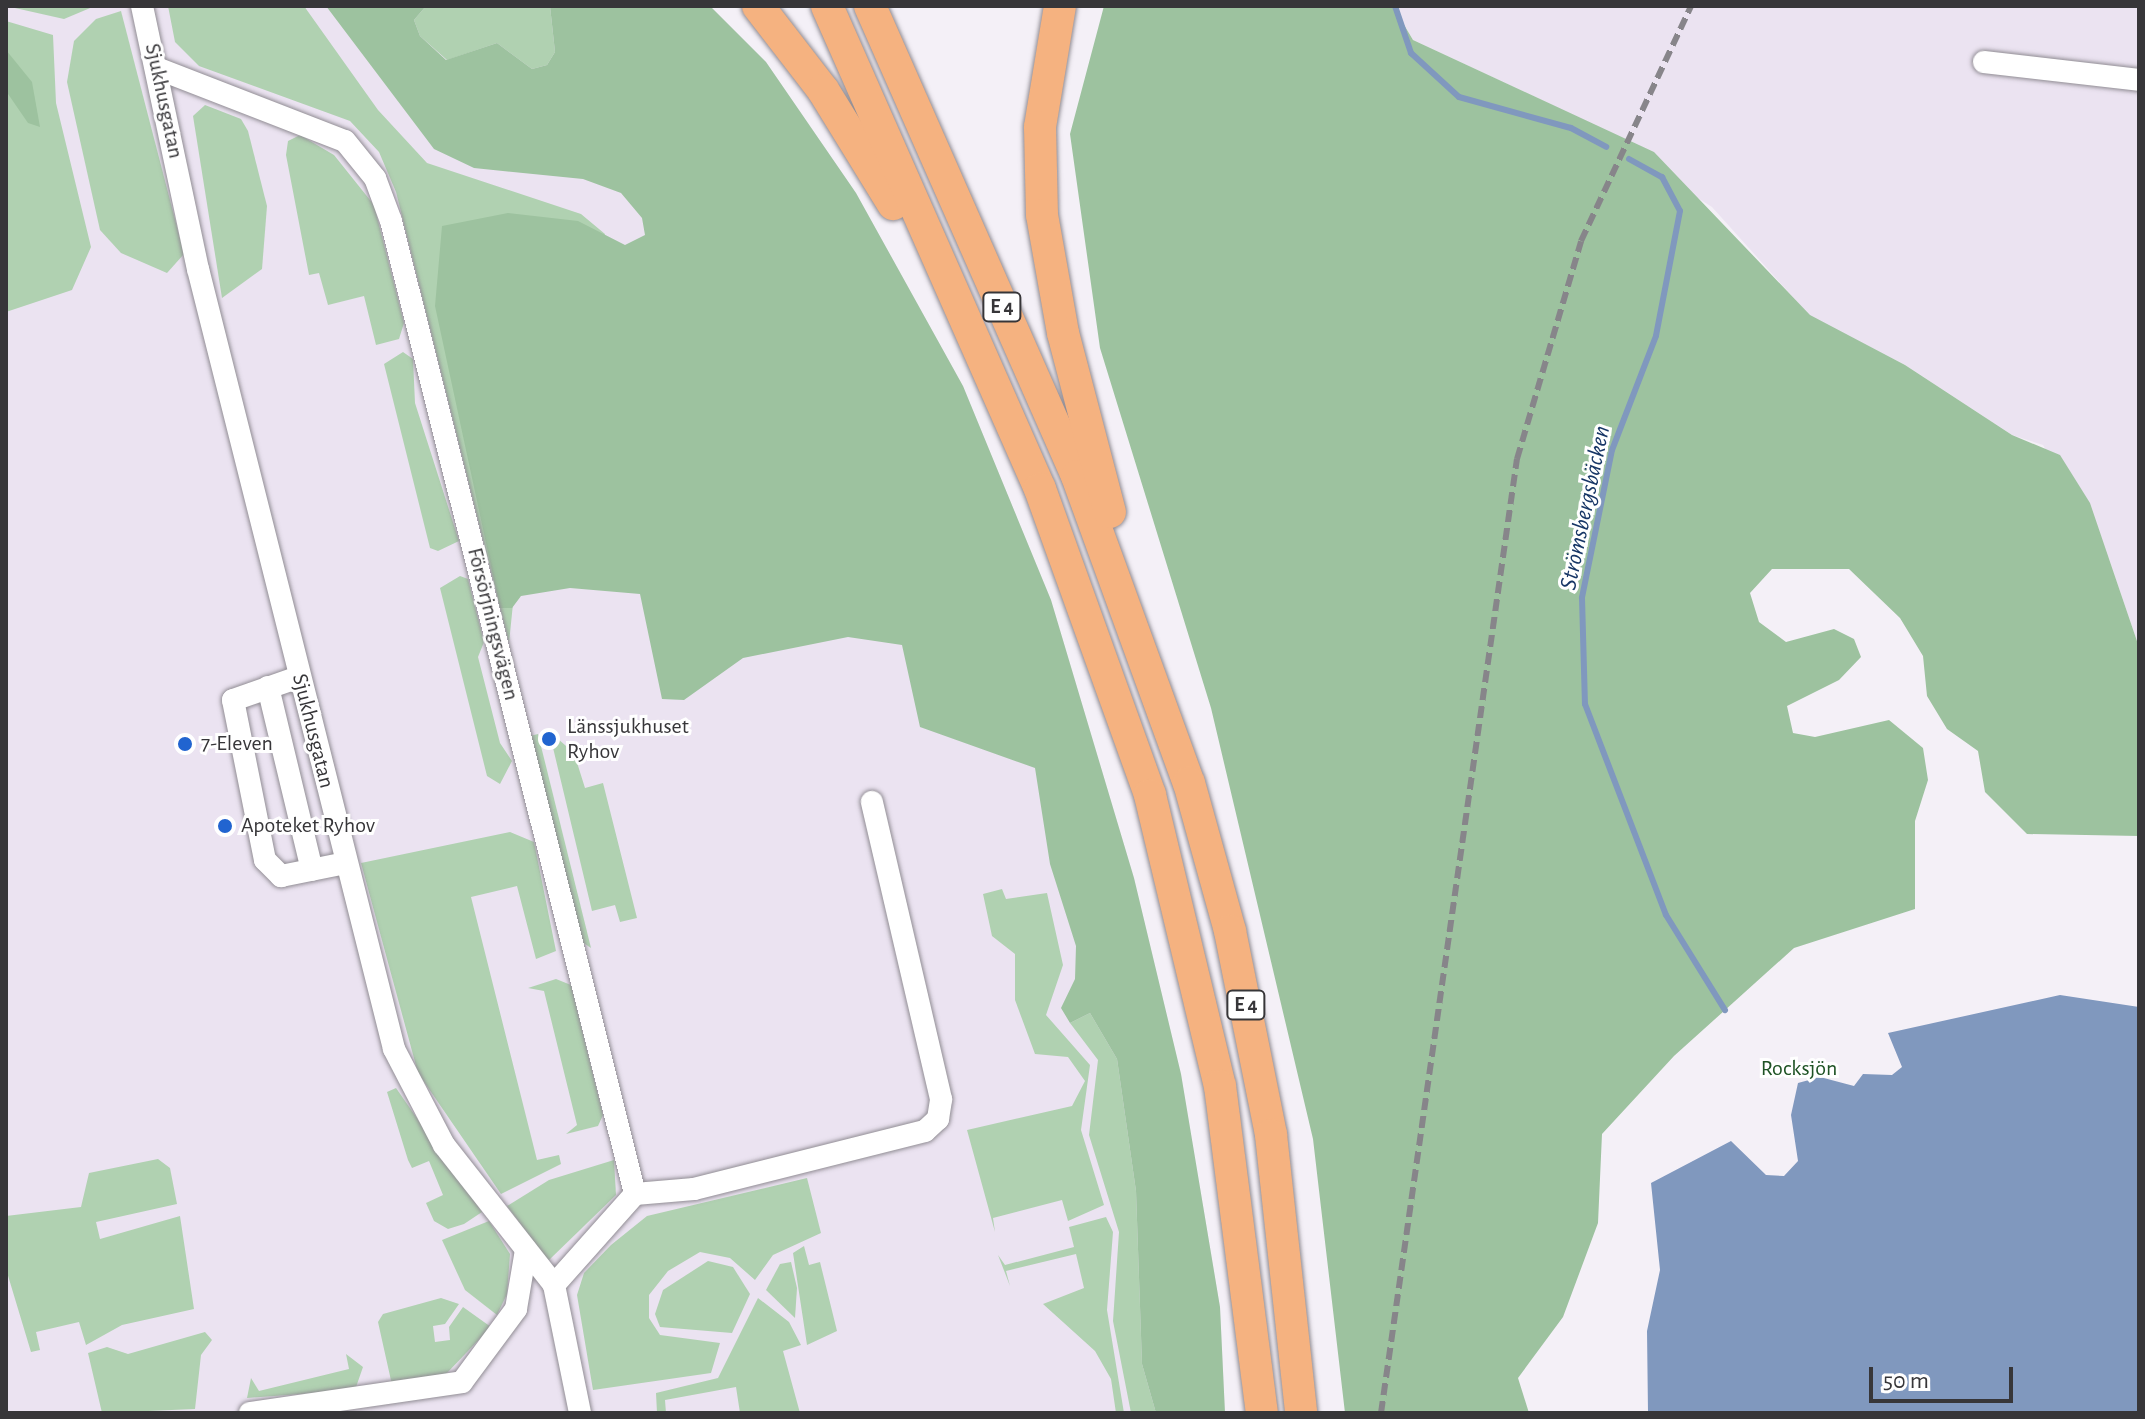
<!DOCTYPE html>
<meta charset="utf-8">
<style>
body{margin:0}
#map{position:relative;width:2145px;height:1419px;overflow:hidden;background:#f4f0f7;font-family:"Alegreya Sans",sans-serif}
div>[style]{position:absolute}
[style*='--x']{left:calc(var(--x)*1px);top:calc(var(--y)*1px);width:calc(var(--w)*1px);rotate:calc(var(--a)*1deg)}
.built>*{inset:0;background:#ebe3f1}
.green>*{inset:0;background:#b0d1b1}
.forest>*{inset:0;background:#9dc29f}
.water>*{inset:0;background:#8098be}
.stream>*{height:6px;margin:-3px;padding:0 3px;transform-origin:3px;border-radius:3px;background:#8098be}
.roads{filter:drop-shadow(0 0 2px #918d94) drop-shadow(0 0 2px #918d94)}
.minor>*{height:22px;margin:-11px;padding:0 11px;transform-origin:11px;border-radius:11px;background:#fff}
.highway>*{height:32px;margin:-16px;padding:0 16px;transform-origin:16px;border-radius:16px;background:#f5b280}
.rail>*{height:6px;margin-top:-3px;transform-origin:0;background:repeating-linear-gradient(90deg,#87858a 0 12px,transparent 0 18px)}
.dots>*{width:22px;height:22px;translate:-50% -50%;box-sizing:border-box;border:4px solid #fff;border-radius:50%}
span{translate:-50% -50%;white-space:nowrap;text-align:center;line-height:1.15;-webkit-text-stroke:6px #fff;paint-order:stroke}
.shield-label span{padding:2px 6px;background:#fff;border:2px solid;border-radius:6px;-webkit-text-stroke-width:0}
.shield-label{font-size:20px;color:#373639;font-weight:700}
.street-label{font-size:22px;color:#373639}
.poi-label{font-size:22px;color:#373639}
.left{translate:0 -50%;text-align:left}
.park-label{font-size:22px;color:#1f5325}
.water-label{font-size:24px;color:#173666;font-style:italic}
.frame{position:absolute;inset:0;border:8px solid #373639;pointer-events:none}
.scale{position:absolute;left:1869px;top:1367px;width:144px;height:36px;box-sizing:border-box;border:4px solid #373639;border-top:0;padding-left:10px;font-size:24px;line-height:28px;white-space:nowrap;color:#373639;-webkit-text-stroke:6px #fff;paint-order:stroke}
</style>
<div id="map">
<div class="built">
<i style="clip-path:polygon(6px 6px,710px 6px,766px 62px,856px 193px,963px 386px,1051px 600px,1134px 878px,1181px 1074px,1220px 1307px,1225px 1413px,6px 1413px)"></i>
<i style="clip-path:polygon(1393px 6px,2139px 6px,2139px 647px,2109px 559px,2043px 445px,2012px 435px,1905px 365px,1810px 316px,1712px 207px,1546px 102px,1413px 40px)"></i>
</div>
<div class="green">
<i style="clip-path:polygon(6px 6px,95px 6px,64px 19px)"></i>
<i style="clip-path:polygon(168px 6px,304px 6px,378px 110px,427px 163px,581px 214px,605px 234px,514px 594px,509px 643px,396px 192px,379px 152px,350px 121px,199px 66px,175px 42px)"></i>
<i style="clip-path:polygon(426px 6px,550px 6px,555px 52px,547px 65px,532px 69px,497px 43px,447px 60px,420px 36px,414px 20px)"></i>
<i style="clip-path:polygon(121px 11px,184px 254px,167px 273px,121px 253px,100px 230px,67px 82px,74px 41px,96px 19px)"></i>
<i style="clip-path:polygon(6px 21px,53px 35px,56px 103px,91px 247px,72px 290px,6px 312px)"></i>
<i style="clip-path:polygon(205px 105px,241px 119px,248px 131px,267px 206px,262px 269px,222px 298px,193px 116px)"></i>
<i style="clip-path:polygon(300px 135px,334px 155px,374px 205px,404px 323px,399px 339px,376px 345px,364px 296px,328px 305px,319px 273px,309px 275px,286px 155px,288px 141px)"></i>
<i style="clip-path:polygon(403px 352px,413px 359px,415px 403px,459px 541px,438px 551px,430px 548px,384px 364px)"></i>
<i style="clip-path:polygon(460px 576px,468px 579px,484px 642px,478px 657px,500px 743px,512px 761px,500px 784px,487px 776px,440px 588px)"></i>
<i style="clip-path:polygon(549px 731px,574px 753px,585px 788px,603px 783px,637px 918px,620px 922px,615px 905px,592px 911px)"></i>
<i style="clip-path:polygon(538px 734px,591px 948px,582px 942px,530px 736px)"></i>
<i style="clip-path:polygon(510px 832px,534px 842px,556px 951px,536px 959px,517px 886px,471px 897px,537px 1160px,559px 1155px,561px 1164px,501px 1194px,418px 1073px,361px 863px)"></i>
<i style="clip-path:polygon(1002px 889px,1006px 899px,1047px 893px,1063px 965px,1046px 1015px,1090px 1065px,1081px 1130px,1104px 1205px,1068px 1221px,1062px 1200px,993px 1218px,995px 1232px,967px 1130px,1072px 1106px,1085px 1081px,1068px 1057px,1035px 1054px,1015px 1000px,1015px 954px,992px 936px,983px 894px)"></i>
<i style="clip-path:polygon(556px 979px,571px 985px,603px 1115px,598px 1126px,566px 1134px,577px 1125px,544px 991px,528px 988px)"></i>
<i style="clip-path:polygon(1090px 1013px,1117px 1059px,1136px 1191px,1142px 1364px,1156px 1413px,1131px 1413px,1113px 1321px,1119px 1232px,1089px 1135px,1098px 1060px,1070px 1023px)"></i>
<i style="clip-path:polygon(396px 1088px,482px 1212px,464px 1224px,448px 1229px,434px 1221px,426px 1203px,443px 1195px,429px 1161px,412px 1168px,408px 1160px,387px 1092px)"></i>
<i style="clip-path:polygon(158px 1159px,170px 1168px,177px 1204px,96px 1222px,100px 1239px,180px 1216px,194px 1309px,122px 1325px,86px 1345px,79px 1322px,36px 1332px,40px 1350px,31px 1352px,6px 1269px,6px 1216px,81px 1207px,89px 1173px)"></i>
<i style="clip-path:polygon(614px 1160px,616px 1195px,548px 1261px,507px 1206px,549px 1180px)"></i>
<i style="clip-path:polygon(807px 1178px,821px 1233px,773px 1255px,755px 1280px,730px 1258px,700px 1252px,668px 1271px,649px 1295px,649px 1318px,660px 1335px,720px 1343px,711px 1373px,593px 1390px,577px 1295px,584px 1273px,611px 1245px,647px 1216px)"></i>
<i style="clip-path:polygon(1106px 1217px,1113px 1232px,1107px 1310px,1124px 1413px,1116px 1413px,1111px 1379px,1095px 1351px,1043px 1304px,1084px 1288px,1076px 1254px,1006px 1271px,1010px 1286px,998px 1255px,1005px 1265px,1074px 1247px,1069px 1227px)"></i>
<i style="clip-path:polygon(489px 1221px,510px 1254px,507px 1294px,497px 1315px,465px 1290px,442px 1240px)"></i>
<i style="clip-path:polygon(804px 1246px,809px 1265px,820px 1262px,837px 1331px,807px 1345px,793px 1253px)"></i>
<i style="clip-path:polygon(708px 1261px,733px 1267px,750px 1294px,732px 1333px,660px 1327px,655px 1314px,663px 1290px)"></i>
<i style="clip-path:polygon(791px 1262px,797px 1288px,795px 1318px,766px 1290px,780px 1264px)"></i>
<i style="clip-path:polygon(441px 1298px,459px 1304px,445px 1324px,433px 1326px,435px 1342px,450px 1340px,449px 1327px,463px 1307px,491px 1327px,446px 1374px,392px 1385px,378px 1322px,383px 1314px)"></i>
<i style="clip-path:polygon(758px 1298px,789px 1322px,801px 1345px,783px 1351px,800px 1413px,740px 1413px,736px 1387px,665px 1400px,666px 1413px,657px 1413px,656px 1393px,718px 1378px)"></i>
<i style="clip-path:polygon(205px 1332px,212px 1340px,201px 1355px,195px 1409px,102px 1413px,88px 1353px,107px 1347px,128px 1354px)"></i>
<i style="clip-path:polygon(346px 1354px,363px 1367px,355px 1390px,247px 1398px,251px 1378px,259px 1391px,349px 1369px)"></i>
</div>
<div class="forest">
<i style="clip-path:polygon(326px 6px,426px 6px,414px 20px,420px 36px,446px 60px,497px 43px,532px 69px,547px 65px,555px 52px,550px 6px,710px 6px,766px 62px,856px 193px,963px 386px,1051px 600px,1134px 878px,1181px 1074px,1220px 1307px,1225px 1413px,1156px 1413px,1142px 1364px,1136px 1191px,1117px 1059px,1090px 1013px,1070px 1023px,1061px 1008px,1075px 979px,1076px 946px,1050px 864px,1035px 768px,920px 727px,902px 645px,848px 637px,743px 658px,684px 700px,662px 699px,640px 594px,570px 588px,521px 596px,512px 608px,500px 608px,435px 306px,442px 226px,508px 213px,578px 221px,625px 245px,645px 235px,642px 218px,621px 193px,583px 179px,474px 168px,434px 149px)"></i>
<i style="clip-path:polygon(1104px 6px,1393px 6px,1413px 40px,1654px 152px,1810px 315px,1905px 365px,2012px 435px,2060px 455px,2090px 503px,2139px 647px,2139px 836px,2027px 834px,1985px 792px,1978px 751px,1947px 729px,1927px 696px,1923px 656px,1900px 618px,1849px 569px,1772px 569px,1750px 593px,1759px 622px,1786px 642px,1834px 629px,1854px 639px,1861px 657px,1839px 680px,1787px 706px,1793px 733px,1815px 737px,1889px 720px,1923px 748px,1928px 780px,1915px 821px,1915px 909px,1794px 948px,1674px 1056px,1602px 1134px,1598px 1223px,1563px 1317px,1518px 1378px,1529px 1413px,1345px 1413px,1313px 1139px,1211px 708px,1100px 348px,1070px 134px)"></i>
<i style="clip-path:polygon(6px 50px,32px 82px,40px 127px,28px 123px,6px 91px)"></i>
</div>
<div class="water">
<i style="clip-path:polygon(2060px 995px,2139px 1007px,2139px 1413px,1648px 1413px,1647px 1331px,1660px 1270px,1651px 1183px,1731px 1141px,1766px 1175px,1784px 1176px,1798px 1161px,1791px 1115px,1798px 1083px,1820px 1077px,1854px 1086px,1863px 1074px,1892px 1075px,1902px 1067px,1888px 1033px)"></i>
</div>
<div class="stream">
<i style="--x:1395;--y:6;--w:50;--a:71.2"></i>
<i style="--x:1411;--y:53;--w:65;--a:42.5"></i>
<i style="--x:1459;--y:97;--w:116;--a:15.5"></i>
<i style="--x:1571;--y:128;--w:40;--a:28"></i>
<i style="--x:1629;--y:159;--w:38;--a:29"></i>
<i style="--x:1662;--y:177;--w:38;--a:62"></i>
<i style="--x:1680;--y:211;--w:127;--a:100.9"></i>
<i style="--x:1656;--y:336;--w:122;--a:111.1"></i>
<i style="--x:1612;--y:450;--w:151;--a:101.5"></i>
<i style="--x:1582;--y:598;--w:106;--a:88.4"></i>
<i style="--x:1585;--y:704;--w:226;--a:69"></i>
<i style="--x:1666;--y:915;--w:112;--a:58.2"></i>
</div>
<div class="roads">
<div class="minor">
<i style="--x:142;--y:6;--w:269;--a:78"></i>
<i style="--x:198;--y:269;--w:804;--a:75.89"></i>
<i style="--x:394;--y:1049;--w:108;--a:62.5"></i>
<i style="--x:444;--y:1145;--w:178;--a:51.8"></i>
<i style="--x:554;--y:1285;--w:131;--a:78.5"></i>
<i style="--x:1984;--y:62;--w:156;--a:6.6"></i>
<i style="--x:159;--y:69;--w:199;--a:21.2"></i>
<i style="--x:345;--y:141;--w:48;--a:51"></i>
<i style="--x:375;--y:178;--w:46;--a:69.6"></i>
<i style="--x:391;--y:221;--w:1003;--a:75.92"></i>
<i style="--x:635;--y:1194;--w:122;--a:131.7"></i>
<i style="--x:299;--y:677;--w:70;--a:160.8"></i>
<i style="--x:233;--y:700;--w:163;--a:78.7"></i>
<i style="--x:265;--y:860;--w:23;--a:45"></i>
<i style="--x:281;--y:876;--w:66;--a:-11.3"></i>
<i style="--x:268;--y:687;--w:188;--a:76.5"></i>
<i style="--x:635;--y:1194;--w:59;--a:-4.8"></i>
<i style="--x:694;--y:1189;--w:238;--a:-14.1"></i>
<i style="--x:925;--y:1131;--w:18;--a:-43"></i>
<i style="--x:938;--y:1119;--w:20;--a:-81"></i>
<i style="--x:941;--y:1099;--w:305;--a:-103.1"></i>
<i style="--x:250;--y:1413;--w:214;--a:-8.3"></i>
<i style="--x:462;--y:1382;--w:91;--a:-53.5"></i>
<i style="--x:516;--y:1309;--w:60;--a:-80.4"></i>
</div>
<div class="highway">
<i style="--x:758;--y:6;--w:106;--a:52.3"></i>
<i style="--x:823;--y:90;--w:134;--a:58.4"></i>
<i style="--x:827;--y:6;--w:528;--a:66.2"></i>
<i style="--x:1040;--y:489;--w:325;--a:70.2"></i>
<i style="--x:1150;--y:795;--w:299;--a:76.5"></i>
<i style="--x:1220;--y:1086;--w:330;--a:82.7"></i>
<i style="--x:870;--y:6;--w:514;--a:66.23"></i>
<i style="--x:1077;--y:476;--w:327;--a:70"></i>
<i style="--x:1189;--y:783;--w:154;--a:74.5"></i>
<i style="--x:1230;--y:931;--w:208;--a:78.6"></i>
<i style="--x:1271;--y:1135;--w:280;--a:83.8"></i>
<i style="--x:1060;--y:6;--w:123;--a:99.4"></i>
<i style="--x:1040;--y:127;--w:88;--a:88.7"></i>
<i style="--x:1042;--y:215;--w:120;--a:79.9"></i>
<i style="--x:1063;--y:333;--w:185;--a:75.3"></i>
</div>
</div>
<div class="rail">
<i style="--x:1381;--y:1413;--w:964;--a:-81.89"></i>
<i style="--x:1517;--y:459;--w:227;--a:-73.6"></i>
<i style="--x:1581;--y:241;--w:259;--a:-64.9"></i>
</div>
<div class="dots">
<i style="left:549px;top:739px;background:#2164d0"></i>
<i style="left:185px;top:744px;background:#2164d0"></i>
<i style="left:225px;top:826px;background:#2164d0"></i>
</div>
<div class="shield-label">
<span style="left:1002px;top:307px">E 4</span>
<span style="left:1246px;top:1005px">E 4</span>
</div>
<div class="street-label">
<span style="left:164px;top:101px;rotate:78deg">Sjukhusgatan</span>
<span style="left:493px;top:624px;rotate:76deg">Försörjningsvägen</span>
<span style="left:313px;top:731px;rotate:76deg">Sjukhusgatan</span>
</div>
<div class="poi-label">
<span class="left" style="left:567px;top:739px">Länssjukhuset<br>Ryhov</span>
<span class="left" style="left:201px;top:744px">7-Eleven</span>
<span class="left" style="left:241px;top:826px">Apoteket Ryhov</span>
</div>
<div class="park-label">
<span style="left:1799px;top:1069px">Rocksjön</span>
</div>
<div class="water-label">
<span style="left:1586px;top:508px;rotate:-78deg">Strömsbergsbäcken</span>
</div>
<div class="frame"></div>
<div class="scale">50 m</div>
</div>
